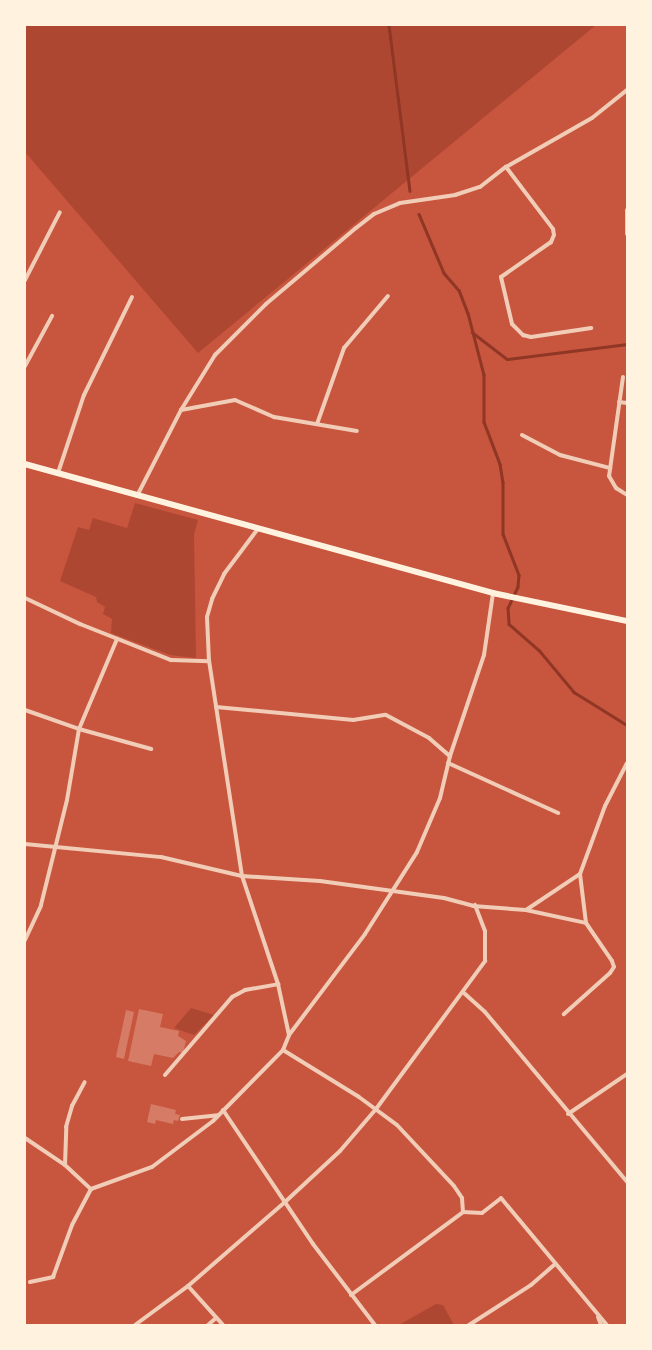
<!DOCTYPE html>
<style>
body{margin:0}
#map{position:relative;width:652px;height:1350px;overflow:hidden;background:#c8553d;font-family:Montserrat,sans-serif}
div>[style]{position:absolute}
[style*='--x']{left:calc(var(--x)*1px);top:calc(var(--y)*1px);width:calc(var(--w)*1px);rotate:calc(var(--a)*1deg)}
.green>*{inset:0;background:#ae4732}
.stream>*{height:2.5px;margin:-1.25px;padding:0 1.25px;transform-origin:1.25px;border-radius:1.25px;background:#8f3625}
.building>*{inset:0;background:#d67c66}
.minor>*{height:4px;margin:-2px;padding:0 2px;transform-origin:2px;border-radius:2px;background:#f1ccb7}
.secondary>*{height:5.5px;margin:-2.75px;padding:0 2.75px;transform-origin:2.75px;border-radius:2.75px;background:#fff3e0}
span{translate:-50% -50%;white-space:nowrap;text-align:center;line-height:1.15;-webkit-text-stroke:4.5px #fff3e0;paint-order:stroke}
.frame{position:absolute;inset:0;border:26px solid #fff3e0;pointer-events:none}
</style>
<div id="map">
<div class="green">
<i style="clip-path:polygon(25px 25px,596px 25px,198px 353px,25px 152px)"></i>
<i style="clip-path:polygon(135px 503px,198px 520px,194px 534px,196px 658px,170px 655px,111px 633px,112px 619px,103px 614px,105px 607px,97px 602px,96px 597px,60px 581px,78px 527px,89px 530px,93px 518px,127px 528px)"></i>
<i style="clip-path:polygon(191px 1008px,214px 1015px,194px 1035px,174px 1028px)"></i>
<i style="clip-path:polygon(436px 1304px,443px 1305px,454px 1325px,399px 1325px)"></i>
</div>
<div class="stream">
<i style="--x:389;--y:25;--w:167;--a:82.8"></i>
<i style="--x:419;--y:214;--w:64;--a:67"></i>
<i style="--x:444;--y:273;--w:23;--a:49"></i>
<i style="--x:459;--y:290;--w:25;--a:69"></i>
<i style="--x:468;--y:313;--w:64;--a:75.5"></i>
<i style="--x:484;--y:375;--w:47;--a:90"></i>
<i style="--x:484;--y:422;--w:45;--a:69.1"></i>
<i style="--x:500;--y:464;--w:18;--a:81"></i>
<i style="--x:503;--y:482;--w:52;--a:90"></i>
<i style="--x:503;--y:534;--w:44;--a:68.7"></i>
<i style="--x:519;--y:575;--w:12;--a:95"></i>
<i style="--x:518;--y:587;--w:23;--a:115"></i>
<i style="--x:508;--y:608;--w:16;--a:86"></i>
<i style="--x:509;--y:624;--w:40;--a:41"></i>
<i style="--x:539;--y:650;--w:55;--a:50.2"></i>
<i style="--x:574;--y:692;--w:62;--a:31.9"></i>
<i style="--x:472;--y:332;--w:44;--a:37.6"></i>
<i style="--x:507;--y:359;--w:121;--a:-7.1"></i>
</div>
<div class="building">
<i style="clip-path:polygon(139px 1009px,163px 1014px,160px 1027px,179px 1031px,178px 1036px,186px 1041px,183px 1053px,179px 1052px,173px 1058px,154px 1054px,151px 1066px,128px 1061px)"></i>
<i style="clip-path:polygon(126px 1010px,134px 1012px,124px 1059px,116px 1057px)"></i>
<i style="clip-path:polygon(151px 1104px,176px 1110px,175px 1114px,180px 1115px,178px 1121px,174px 1120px,173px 1124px,156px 1120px,155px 1124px,147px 1122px)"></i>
</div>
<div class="minor">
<i style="--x:506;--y:167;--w:78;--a:52.8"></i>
<i style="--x:553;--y:229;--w:6;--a:81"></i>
<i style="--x:554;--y:235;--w:8;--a:113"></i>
<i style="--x:551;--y:242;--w:61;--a:145"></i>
<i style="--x:501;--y:277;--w:48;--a:76.8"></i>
<i style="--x:512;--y:324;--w:16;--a:45"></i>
<i style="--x:523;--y:335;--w:8;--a:14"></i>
<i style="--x:531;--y:337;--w:61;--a:-8.5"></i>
<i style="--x:627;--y:210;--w:24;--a:90"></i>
<i style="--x:25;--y:280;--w:76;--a:-62.8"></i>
<i style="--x:25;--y:366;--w:57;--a:-61.6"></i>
<i style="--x:623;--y:377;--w:100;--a:98"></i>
<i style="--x:609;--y:476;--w:14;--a:60"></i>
<i style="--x:616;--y:488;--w:13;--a:32"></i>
<i style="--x:619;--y:402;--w:8;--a:7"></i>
<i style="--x:181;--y:410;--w:55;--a:-10.5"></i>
<i style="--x:235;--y:400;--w:43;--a:23.6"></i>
<i style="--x:274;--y:417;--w:84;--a:9.6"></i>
<i style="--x:317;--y:424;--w:81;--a:-70.4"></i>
<i style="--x:344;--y:348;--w:68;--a:-49.8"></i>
<i style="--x:522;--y:435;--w:43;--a:27.8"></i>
<i style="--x:560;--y:455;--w:52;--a:14.6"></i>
<i style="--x:58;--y:473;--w:82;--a:-71.6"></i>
<i style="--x:84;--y:395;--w:109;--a:-63.9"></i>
<i style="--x:137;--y:496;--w:97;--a:-62.9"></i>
<i style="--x:181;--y:410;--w:65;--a:-58.3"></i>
<i style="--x:215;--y:355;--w:72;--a:-45"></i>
<i style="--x:266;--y:304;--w:118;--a:-40.2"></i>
<i style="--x:356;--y:228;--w:23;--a:-38"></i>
<i style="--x:374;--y:214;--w:28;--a:-23"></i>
<i style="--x:400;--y:203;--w:56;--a:-8.3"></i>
<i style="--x:455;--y:195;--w:26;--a:-18"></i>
<i style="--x:480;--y:187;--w:33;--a:-38"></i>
<i style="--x:506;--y:167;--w:99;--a:-29.7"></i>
<i style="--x:592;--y:118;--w:45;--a:-38.7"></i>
<i style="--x:25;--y:598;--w:61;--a:25.3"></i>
<i style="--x:80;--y:624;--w:98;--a:21.6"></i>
<i style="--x:171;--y:660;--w:38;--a:2"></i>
<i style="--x:216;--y:707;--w:138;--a:5.4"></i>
<i style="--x:353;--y:720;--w:33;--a:-9"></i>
<i style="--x:386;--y:715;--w:49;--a:28.1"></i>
<i style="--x:429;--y:738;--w:28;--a:41"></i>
<i style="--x:25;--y:710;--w:57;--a:19.4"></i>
<i style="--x:79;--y:729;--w:75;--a:15.5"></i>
<i style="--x:448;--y:763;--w:121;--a:24.4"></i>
<i style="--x:25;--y:844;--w:137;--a:5.5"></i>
<i style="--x:161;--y:857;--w:83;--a:13.2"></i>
<i style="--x:242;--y:876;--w:78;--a:3.7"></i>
<i style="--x:320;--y:881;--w:125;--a:7.8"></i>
<i style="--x:444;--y:898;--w:30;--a:15"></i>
<i style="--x:473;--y:906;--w:53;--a:4.3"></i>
<i style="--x:526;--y:910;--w:65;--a:-33.7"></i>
<i style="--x:580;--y:874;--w:72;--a:-69.8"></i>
<i style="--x:605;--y:806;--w:48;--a:-62.9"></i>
<i style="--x:580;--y:874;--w:49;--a:83"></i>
<i style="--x:526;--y:910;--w:61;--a:12.2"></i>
<i style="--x:586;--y:923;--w:46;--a:55.6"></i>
<i style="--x:612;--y:961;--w:6;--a:72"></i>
<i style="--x:614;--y:967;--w:7;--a:124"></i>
<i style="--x:610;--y:973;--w:62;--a:138.3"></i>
<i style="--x:25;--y:940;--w:38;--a:-65"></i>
<i style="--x:41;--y:905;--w:108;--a:-76.1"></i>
<i style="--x:67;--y:800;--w:72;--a:-80.4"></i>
<i style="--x:79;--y:729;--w:98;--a:-67.1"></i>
<i style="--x:464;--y:993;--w:28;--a:42"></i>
<i style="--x:485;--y:1012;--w:222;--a:50.1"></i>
<i style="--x:289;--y:1035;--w:126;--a:-53"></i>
<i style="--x:365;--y:934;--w:97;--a:-57.6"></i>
<i style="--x:417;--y:852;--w:59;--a:-66.9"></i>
<i style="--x:440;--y:798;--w:43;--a:-76.6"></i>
<i style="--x:450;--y:756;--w:107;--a:-71.4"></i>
<i style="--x:484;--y:655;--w:63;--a:-81.7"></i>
<i style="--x:283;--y:1050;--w:89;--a:31.7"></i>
<i style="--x:359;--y:1097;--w:47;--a:36.4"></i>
<i style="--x:397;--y:1125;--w:83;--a:46.9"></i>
<i style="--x:454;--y:1186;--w:14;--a:56"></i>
<i style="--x:462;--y:1198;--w:14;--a:86"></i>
<i style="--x:165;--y:1075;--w:103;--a:-49.3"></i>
<i style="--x:232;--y:997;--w:15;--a:-28"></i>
<i style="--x:245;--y:990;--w:34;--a:-10"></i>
<i style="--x:223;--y:1110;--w:161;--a:56.1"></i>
<i style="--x:313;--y:1244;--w:102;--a:52.6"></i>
<i style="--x:568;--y:1114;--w:71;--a:-34.1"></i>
<i style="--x:182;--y:1119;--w:36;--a:-6"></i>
<i style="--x:25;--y:1138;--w:48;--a:34"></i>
<i style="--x:65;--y:1165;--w:35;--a:43"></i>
<i style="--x:91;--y:1189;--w:65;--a:-19.8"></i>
<i style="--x:152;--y:1167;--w:76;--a:-37"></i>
<i style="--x:213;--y:1121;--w:100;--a:-45.4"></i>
<i style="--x:283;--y:1050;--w:16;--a:-68"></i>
<i style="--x:289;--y:1035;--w:52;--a:-102.2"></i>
<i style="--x:278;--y:984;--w:114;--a:-108.4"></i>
<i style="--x:242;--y:876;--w:218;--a:-98.7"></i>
<i style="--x:209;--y:661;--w:44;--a:-92.6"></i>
<i style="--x:207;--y:617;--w:19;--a:-74"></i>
<i style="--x:212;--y:599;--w:28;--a:-64"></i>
<i style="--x:224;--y:574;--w:55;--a:-53.1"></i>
<i style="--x:65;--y:1165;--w:38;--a:-88"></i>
<i style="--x:66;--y:1127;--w:22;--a:-74"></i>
<i style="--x:72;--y:1106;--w:27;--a:-62"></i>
<i style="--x:30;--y:1282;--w:24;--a:-12"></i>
<i style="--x:53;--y:1277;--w:55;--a:-69.9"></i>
<i style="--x:72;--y:1225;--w:41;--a:-62.2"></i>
<i style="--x:188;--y:1286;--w:52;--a:48.1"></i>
<i style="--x:351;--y:1295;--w:139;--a:-36.5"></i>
<i style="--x:463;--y:1212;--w:19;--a:3"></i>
<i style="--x:482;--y:1213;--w:24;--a:-38"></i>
<i style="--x:501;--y:1198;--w:165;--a:50.2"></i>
<i style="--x:598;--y:1317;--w:9;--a:69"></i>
<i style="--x:135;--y:1325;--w:66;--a:-36.3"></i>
<i style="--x:188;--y:1286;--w:128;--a:-40.9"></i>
<i style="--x:285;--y:1202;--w:75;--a:-42.8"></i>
<i style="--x:340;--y:1151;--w:55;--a:-49.4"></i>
<i style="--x:376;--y:1109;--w:184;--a:-53.6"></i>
<i style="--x:485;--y:961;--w:30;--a:-90"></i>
<i style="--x:485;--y:931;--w:28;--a:-111"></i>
<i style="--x:208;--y:1325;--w:11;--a:-41"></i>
<i style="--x:469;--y:1325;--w:74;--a:-32.8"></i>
<i style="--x:531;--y:1285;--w:32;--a:-41"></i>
</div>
<div class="secondary">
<i style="--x:25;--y:464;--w:485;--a:15.4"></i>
<i style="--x:493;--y:593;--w:137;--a:11.8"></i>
</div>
<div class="frame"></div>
</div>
